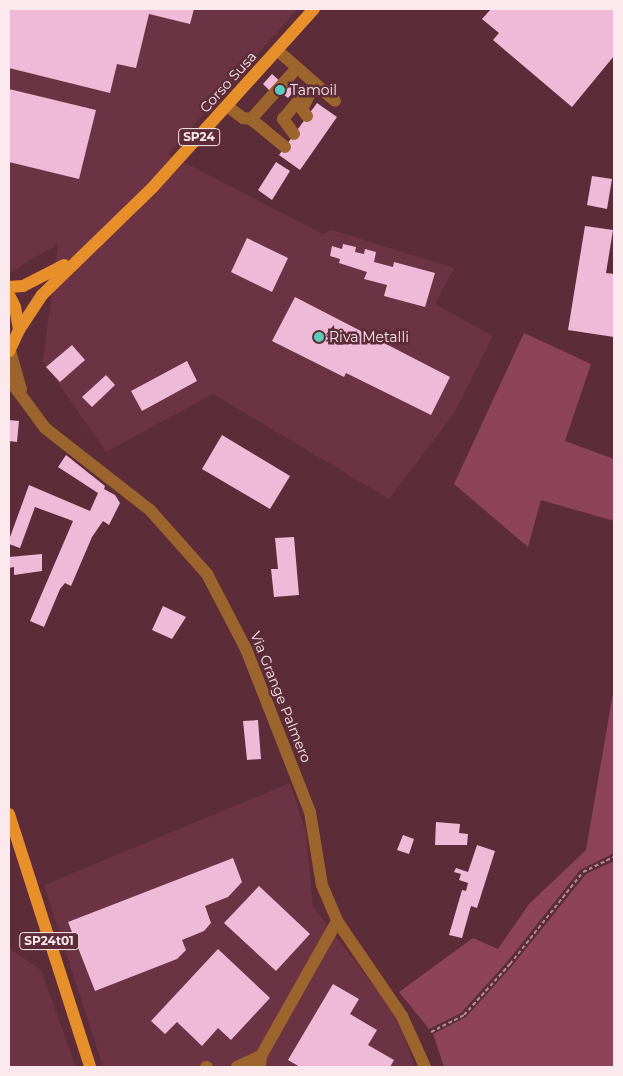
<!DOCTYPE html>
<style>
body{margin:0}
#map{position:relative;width:623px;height:1076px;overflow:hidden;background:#5c2c39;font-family:Montserrat,sans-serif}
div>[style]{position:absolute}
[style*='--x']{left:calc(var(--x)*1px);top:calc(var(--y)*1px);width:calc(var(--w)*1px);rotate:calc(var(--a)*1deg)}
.built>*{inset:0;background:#6b3343}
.green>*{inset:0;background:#8d4358}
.building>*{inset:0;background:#efb9d8}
.path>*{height:2px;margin-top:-1px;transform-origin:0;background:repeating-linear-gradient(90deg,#af8e97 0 4px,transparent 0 6.5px)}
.minor>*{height:12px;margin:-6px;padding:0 6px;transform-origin:6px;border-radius:6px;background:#9c652d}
.major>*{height:12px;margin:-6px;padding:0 6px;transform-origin:6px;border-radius:6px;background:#e78f2a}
.dots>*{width:14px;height:14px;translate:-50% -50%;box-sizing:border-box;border:2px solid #5c2c39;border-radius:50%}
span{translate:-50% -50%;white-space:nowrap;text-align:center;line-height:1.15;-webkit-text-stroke:5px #5c2c39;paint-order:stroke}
.shield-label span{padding:1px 4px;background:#5c2c39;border:1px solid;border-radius:4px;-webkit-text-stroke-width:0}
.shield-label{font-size:12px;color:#fce9ed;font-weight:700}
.street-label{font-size:14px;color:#fce9ed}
.poi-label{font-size:14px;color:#fce9ed}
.left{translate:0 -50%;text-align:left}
.frame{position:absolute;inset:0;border:10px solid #fce9ed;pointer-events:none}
</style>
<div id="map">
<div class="built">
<i style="clip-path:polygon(9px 9px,298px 9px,168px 154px,323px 234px,332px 230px,454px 268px,435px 304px,493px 336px,455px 412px,389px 499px,213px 394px,106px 452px,43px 361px,58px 244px,9px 273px)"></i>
<i style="clip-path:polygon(290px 783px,306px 833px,313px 906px,398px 1018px,415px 1067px,103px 1067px,44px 885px)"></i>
<i style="clip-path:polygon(9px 948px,41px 970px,76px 1067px,9px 1067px)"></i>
</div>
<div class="green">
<i style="clip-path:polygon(524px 333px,591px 364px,565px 441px,614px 459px,614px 521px,541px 500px,528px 547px,454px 484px)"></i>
<i style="clip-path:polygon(614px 687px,614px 853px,580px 870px,507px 962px,461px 1013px,429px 1029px,399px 992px,473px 938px,498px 949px,529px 904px,586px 850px)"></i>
<i style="clip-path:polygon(614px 861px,614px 1067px,444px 1067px,433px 1034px,466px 1017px,512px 966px,586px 874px)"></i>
</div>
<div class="building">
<i style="clip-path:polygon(9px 9px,194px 9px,190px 24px,149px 14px,136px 68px,117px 64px,110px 93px,9px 68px)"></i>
<i style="clip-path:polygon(491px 9px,614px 9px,614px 56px,572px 107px,493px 40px,499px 33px,482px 19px)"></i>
<i style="clip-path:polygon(272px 74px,282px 83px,272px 93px,263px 84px)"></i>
<i style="clip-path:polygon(291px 84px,296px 89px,288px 98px,283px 94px)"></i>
<i style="clip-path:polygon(9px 89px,96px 110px,79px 179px,9px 162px)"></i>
<i style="clip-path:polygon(317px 103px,337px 117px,300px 170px,279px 155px)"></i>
<i style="clip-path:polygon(276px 162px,290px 171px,272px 200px,258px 190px)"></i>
<i style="clip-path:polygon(592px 176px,612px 179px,607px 209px,587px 205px)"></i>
<i style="clip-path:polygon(585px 226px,613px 230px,606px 273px,614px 274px,614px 337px,568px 330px)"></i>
<i style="clip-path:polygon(247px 238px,288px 258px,272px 292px,231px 272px)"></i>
<i style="clip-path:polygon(343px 244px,356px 247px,355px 252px,364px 254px,365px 249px,376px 252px,374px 262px,393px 267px,394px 262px,435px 273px,425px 307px,384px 296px,387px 285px,364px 279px,367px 272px,339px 263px,340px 259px,330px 256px,332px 246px,342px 249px)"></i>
<i style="clip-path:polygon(295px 297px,450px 377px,431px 415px,346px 373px,344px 377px,272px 341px)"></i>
<i style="clip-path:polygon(72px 345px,85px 360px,60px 382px,46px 367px)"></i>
<i style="clip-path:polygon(187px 361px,197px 381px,142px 411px,131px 391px)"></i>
<i style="clip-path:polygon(106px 375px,115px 385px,92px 407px,82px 397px)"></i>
<i style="clip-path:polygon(9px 420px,19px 421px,17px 442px,9px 441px)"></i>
<i style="clip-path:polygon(222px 435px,290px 476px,270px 509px,202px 469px)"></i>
<i style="clip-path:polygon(66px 455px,105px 486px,104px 489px,115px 495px,120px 503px,109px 525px,103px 521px,92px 537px,71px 586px,65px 583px,60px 589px,44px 627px,30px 621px,73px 521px,35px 507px,20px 548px,9px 544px,9px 540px,29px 485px,90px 511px,98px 493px,58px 467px)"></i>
<i style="clip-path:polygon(294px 537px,299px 595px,274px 597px,271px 569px,278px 569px,275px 538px)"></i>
<i style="clip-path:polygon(42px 554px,42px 571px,14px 575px,14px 567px,9px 568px,9px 557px)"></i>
<i style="clip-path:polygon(163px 606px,186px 617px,172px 639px,152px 630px)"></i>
<i style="clip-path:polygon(258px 720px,261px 759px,247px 760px,243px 721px)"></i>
<i style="clip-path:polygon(436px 822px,460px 824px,459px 833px,468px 834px,467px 845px,435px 845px)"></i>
<i style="clip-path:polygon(403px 835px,414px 839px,409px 854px,397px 850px)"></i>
<i style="clip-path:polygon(477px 845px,495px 851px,477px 908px,471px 906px,462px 938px,449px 935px,462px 890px,466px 891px,468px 883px,459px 880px,461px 874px,454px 872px,456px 868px,468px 872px)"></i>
<i style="clip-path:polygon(233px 858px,242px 882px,228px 897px,205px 906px,211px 923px,204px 931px,182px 940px,186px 950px,177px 959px,95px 991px,68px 922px)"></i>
<i style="clip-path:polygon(259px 886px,310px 934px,276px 971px,224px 923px)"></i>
<i style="clip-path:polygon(218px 949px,270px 998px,231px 1040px,218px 1028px,202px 1046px,177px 1022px,165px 1034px,151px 1021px)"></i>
<i style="clip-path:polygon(333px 984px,359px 999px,350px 1014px,377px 1030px,368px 1045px,394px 1060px,390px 1067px,300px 1067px,288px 1060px)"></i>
</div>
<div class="path">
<i style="--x:431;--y:1032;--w:37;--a:-27"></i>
<i style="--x:464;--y:1015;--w:69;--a:-48"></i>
<i style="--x:510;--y:964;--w:117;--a:-51.6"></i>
<i style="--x:583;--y:872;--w:34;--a:-26"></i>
</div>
<div class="minor">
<i style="--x:277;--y:50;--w:77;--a:41.3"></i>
<i style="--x:227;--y:106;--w:20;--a:37"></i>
<i style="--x:243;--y:118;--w:8;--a:7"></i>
<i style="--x:251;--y:119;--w:69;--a:-48"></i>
<i style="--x:307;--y:116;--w:9;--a:-126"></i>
<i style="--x:302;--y:109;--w:16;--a:-63"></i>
<i style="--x:251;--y:119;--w:44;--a:39.5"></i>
<i style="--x:294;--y:134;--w:19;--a:-126"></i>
<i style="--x:283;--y:119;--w:30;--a:-50"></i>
<i style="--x:302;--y:96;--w:9;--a:-27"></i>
<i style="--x:10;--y:351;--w:40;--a:74"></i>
<i style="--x:9;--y:379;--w:61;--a:53.7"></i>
<i style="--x:45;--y:428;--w:133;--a:38"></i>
<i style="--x:150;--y:510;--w:86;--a:48.3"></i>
<i style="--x:207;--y:574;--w:85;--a:62.5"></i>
<i style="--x:246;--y:649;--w:175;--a:68.6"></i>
<i style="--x:310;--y:812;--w:74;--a:80.7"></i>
<i style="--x:322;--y:885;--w:39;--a:67"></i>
<i style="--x:337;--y:921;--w:115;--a:55.6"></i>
<i style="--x:402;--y:1016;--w:56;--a:65.7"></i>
<i style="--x:206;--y:1067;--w:1;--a:0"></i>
<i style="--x:237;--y:1067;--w:26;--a:-25"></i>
<i style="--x:260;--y:1067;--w:11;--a:-85"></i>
<i style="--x:261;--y:1056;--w:155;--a:-60.6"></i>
</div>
<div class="major">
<i style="--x:9;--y:287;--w:14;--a:-4"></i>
<i style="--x:23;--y:286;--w:46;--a:-27.1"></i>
<i style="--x:9;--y:295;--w:13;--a:63"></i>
<i style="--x:15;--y:307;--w:23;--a:80"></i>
<i style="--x:19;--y:330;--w:23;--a:115"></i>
<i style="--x:19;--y:330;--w:42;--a:-56.7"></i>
<i style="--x:42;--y:295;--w:155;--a:-44.2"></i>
<i style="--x:153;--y:187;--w:240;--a:-47.9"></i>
<i style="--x:9;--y:814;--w:266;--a:72.2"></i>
</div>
<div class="dots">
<i style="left:280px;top:90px;background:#59cebf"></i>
<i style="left:319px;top:337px;background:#59cebf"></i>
</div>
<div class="shield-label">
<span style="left:199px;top:137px">SP24</span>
<span style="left:49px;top:941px">SP24t01</span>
</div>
<div class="street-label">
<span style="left:228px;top:82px;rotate:-48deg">Corso Susa</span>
<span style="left:281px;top:697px;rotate:68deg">Via Grange Palmero</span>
</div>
<div class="poi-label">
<span class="left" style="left:290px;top:90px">Tamoil</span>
<span class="left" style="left:329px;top:337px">Riva Metalli</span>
</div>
<div class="frame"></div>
</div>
